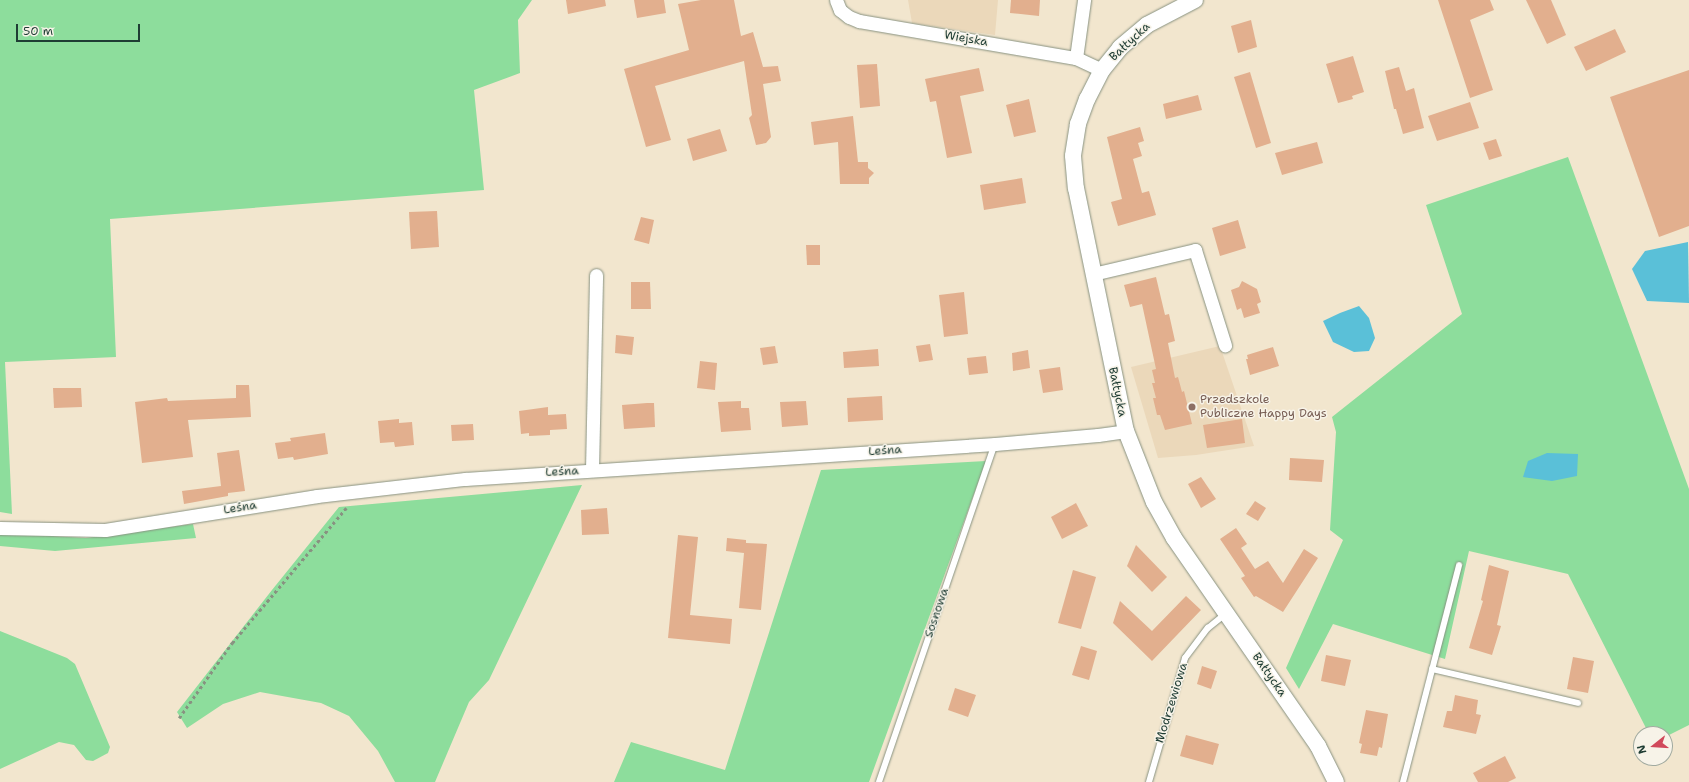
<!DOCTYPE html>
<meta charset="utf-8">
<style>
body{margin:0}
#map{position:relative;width:1689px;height:782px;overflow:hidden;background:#f2e6ce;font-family:"Shantell Sans",sans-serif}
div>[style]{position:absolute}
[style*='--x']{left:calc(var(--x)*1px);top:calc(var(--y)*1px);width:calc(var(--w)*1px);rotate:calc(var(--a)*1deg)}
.built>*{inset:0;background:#ebd8ba}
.green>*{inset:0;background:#8ddd9c}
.water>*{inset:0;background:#5ac0d8}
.building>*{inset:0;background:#e2af8e}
.path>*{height:2.5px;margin-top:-1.25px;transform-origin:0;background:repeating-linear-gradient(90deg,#889281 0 3px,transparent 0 6px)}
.roads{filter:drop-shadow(0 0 1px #889281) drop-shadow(0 0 1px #889281)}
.service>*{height:6px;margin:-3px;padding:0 3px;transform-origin:3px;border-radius:3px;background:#fff}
.minor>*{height:13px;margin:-6.5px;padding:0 6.5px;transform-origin:6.5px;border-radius:6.5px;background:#fff}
.tertiary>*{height:16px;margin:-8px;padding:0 8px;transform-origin:8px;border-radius:8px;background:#fff}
.dots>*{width:11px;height:11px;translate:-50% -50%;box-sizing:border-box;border:2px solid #f7f3e8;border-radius:50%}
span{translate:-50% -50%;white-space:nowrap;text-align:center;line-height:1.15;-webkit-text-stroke:3px #f7f3e8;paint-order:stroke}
.street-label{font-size:12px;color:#1f3d34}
.education-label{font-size:12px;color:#785e54}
.left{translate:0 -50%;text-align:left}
.north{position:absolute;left:1633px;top:726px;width:40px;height:40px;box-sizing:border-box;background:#f7f3e8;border:1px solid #a1aaa0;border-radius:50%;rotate:253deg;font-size:11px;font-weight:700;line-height:16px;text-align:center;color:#1f3d34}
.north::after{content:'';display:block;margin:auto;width:14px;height:18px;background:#d1495b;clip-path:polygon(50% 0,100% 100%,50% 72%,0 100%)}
.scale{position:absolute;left:16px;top:24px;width:124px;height:18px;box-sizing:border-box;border:2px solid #1f3d34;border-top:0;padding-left:5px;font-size:12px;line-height:14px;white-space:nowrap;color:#1f3d34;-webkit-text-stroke:3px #f7f3e8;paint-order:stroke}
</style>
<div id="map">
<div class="built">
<i style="clip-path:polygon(908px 0,998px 0,995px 35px,912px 23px)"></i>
<i style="clip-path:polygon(1220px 346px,1254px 446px,1196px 455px,1158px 458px,1131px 367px)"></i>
</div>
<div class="green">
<i style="clip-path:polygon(0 0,532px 0,518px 20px,520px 73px,474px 90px,484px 190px,110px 219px,116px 357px,5px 362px,12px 514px,0 512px)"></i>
<i style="clip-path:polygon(1568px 157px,1689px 489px,1689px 725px,1665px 737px,1665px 734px,1649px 734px,1568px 574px,1469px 551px,1445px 659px,1333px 624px,1299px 689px,1286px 668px,1343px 540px,1330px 530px,1336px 432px,1332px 417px,1462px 314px,1426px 205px)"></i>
<i style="clip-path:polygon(986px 461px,869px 782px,614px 782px,631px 742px,725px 770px,821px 470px)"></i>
<i style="clip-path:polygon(582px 485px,489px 680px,469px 702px,435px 782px,395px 782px,378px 751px,349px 716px,321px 703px,260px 692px,223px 704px,187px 728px,177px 712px,272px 590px,339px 507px)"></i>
<i style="clip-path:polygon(193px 524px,196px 538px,55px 551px,0 546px,0 533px,86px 538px)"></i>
<i style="clip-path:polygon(0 631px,67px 658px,75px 664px,110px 747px,108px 753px,93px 761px,86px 760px,74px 745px,59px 742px,0 769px)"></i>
</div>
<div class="water">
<i style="clip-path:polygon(1688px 242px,1689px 303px,1647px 301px,1632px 269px,1645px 251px)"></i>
<i style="clip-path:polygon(1359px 306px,1369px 318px,1375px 338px,1369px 351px,1354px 352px,1333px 342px,1323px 321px,1340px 313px)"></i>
<i style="clip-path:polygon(1547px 453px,1578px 454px,1577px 476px,1552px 481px,1523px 477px,1528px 461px)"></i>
</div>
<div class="building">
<i style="clip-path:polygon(566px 0,605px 0,606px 6px,568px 14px)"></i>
<i style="clip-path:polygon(634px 0,664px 0,666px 13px,637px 18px)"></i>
<i style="clip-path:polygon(701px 0,734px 0,741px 36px,753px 32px,763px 67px,778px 66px,781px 81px,763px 84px,771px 137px,766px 143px,756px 145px,749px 118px,752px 115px,744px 61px,655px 86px,671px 140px,646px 147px,624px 69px,689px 50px,678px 4px)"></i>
<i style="clip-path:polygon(1011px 0,1040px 0,1039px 16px,1010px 13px)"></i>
<i style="clip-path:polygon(1438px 0,1490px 0,1494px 10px,1470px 20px,1493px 90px,1470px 98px)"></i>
<i style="clip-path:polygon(1526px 0,1551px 0,1566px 35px,1547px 44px)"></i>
<i style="clip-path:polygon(1251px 20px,1257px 47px,1238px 53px,1231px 26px)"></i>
<i style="clip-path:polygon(1615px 29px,1626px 52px,1586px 71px,1574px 47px)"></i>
<i style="clip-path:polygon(1353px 56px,1364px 92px,1352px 96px,1353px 99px,1338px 103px,1326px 64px)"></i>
<i style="clip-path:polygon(877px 64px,880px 106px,860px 108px,857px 65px)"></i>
<i style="clip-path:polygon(1399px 67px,1406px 91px,1414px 88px,1424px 128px,1403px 134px,1396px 109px,1394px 109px,1385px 71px)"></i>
<i style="clip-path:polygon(979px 68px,984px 91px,960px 96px,972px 153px,947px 158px,936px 101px,930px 102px,925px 79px)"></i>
<i style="clip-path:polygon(1689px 70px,1689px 226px,1659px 237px,1610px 97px)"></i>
<i style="clip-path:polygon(1250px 72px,1271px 143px,1256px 148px,1234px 77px)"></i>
<i style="clip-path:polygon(1198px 95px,1202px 110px,1166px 119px,1163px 104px)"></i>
<i style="clip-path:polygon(1029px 99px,1036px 132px,1014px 137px,1006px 105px)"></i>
<i style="clip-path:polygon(1470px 102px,1479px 128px,1437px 141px,1428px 116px)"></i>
<i style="clip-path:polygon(853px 116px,858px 162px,868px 162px,868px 168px,874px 173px,869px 178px,869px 184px,840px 184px,838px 142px,814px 145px,811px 122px)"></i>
<i style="clip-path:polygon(1140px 127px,1144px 141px,1138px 143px,1142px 156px,1133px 159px,1142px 193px,1149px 191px,1156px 215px,1118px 226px,1111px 202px,1122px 199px,1107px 137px)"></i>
<i style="clip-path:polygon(720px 129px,727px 151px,693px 161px,687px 139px)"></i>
<i style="clip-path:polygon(1496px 139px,1502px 156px,1489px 160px,1483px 143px)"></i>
<i style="clip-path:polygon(1317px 142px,1323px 163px,1282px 175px,1275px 153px)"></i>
<i style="clip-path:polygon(1022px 178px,1026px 203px,984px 210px,980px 185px)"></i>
<i style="clip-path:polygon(437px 211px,439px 247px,411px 249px,409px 212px)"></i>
<i style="clip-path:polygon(641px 217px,654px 220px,649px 244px,634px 240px)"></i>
<i style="clip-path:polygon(1238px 220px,1246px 248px,1220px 256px,1212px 228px)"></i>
<i style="clip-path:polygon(806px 245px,820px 245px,820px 265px,807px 265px)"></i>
<i style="clip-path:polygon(1156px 277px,1165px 315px,1169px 314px,1175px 341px,1168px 343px,1175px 378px,1178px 377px,1182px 392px,1184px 391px,1192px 424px,1165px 430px,1160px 415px,1157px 415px,1153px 398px,1156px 398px,1152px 383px,1155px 383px,1152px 370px,1156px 369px,1142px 304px,1130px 307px,1124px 285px)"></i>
<i style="clip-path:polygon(1242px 281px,1257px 289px,1261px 302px,1257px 304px,1260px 313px,1244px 318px,1241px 308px,1237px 310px,1231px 290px,1239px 287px)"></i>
<i style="clip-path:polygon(631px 282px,650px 282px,651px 309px,631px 309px)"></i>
<i style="clip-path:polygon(964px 292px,968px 334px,944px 337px,939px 295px)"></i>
<i style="clip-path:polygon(616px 335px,634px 337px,632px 355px,615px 353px)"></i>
<i style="clip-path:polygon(930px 344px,933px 360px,919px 362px,916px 346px)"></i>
<i style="clip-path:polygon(775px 346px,778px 363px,763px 365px,760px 348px)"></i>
<i style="clip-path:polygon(1273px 347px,1279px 366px,1250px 375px,1246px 359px,1248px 359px,1247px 355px)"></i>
<i style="clip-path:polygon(878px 349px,879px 366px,844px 368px,843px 352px)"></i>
<i style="clip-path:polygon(1028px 350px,1030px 368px,1013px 371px,1012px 353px)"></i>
<i style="clip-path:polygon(986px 356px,988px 373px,969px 375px,967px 358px)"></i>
<i style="clip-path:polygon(700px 361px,717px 363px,715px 390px,697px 388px)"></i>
<i style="clip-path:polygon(1060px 367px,1063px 390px,1043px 393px,1039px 370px)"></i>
<i style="clip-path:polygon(236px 385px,249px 385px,251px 417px,188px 420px,193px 457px,142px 463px,135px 402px,167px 398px,168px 401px,236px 398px)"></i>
<i style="clip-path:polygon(53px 388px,81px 388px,82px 407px,54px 408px)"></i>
<i style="clip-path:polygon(882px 396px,883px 420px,848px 422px,847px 398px)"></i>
<i style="clip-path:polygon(741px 401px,741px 408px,749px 408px,751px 430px,721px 432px,718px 402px)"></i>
<i style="clip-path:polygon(806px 401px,808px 425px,782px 427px,780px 402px)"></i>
<i style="clip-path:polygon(647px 403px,654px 403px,655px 427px,624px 429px,622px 405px)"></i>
<i style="clip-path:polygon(548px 407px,548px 415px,566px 414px,567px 429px,550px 430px,550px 435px,529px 436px,529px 433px,521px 434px,519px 411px)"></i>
<i style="clip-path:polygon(399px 419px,399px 423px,412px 422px,414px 445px,395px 447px,394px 442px,380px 443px,378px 421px)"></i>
<i style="clip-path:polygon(1242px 419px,1245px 443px,1207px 448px,1203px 425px)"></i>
<i style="clip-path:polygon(473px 424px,474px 440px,452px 441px,451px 425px)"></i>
<i style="clip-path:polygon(325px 433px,328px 454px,294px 460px,293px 457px,278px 459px,275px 443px,291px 441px,290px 438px)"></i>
<i style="clip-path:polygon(239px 450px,245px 491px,228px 493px,228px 496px,184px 504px,182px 491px,221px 486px,217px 453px)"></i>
<i style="clip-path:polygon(1290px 458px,1324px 460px,1322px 482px,1289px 480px)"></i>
<i style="clip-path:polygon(1201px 477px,1216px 499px,1201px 508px,1188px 484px)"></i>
<i style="clip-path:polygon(1255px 501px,1266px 508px,1258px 521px,1246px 514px)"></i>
<i style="clip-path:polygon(1076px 503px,1088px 526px,1062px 539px,1051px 517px)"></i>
<i style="clip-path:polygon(607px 508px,609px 534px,582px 535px,581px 510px)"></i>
<i style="clip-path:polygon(1236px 528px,1247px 544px,1241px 548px,1255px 569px,1268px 561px,1283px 583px,1304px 549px,1318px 558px,1283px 612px,1256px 596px,1254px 597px,1241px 578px,1245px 576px,1220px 539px)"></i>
<i style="clip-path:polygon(678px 535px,698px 537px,690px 615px,732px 619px,730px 644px,668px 638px)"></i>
<i style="clip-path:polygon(727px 538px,746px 540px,746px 543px,767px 544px,761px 610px,739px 608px,744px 553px,726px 551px)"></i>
<i style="clip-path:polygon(1136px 545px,1167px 577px,1152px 592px,1127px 566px)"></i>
<i style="clip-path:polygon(1489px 565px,1509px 571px,1497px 625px,1501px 626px,1492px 655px,1469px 648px,1483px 601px,1481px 600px)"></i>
<i style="clip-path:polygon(1073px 570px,1096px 577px,1081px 629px,1058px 623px)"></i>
<i style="clip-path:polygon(1186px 596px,1201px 610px,1152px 661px,1113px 623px,1120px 601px,1152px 631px)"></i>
<i style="clip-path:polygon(1081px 646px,1097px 651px,1089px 680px,1072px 675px)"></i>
<i style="clip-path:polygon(1326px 655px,1351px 660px,1345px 686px,1321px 681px)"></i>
<i style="clip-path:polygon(1573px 657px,1594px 661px,1588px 693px,1567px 689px)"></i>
<i style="clip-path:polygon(1202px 666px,1217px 671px,1211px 689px,1197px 684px)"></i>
<i style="clip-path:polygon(955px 688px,976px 695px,968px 717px,948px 710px)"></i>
<i style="clip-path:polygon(1455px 695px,1478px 700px,1476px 714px,1481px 715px,1476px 734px,1443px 727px,1447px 711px,1452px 711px)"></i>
<i style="clip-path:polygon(1366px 710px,1388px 714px,1382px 748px,1379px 747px,1377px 756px,1360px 753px,1362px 744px,1359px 743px)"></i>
<i style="clip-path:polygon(1186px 735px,1219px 744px,1213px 765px,1180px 756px)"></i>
<i style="clip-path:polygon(1505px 756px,1516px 778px,1508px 782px,1478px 782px,1473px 773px)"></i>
</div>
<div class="path">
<i style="--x:179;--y:718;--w:92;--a:-54.8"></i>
<i style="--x:232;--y:643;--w:177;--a:-49.8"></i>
</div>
<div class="roads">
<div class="service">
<i style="--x:1432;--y:669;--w:150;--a:13.1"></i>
<i style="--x:879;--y:782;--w:357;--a:-71.1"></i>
<i style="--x:1149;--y:782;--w:129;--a:-73.8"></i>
<i style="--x:1185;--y:658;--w:38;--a:-53"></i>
<i style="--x:1208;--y:628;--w:22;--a:-39"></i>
<i style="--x:1403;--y:782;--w:224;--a:-75.5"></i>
</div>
<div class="minor">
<i style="--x:836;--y:0;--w:11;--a:68"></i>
<i style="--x:840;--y:10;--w:11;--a:38"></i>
<i style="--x:849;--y:17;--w:11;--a:22"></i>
<i style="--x:859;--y:21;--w:220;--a:9.7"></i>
<i style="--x:1076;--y:58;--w:29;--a:25"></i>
<i style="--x:1076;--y:58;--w:59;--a:-82.1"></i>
<i style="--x:1093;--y:274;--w:105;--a:-13.2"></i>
<i style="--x:1195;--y:250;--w:100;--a:72.5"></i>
<i style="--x:592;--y:470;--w:195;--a:-88.8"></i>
<i style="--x:0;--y:528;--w:105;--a:1.1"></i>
<i style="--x:105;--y:530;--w:215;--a:-9.1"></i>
<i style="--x:317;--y:496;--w:149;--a:-6.6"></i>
<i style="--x:465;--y:479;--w:531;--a:-3.78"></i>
<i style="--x:995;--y:444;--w:103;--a:-5"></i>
<i style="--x:1098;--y:435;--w:28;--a:-8"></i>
</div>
<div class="tertiary">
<i style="--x:1195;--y:0;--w:54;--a:152.5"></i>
<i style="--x:1147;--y:25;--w:35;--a:140"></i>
<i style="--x:1120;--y:48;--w:28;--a:129"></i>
<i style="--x:1102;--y:70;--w:33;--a:117"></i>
<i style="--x:1087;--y:99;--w:27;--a:110"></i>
<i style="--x:1078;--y:124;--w:32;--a:99"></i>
<i style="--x:1073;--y:156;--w:32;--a:85"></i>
<i style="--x:1076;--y:188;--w:248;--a:78.4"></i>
<i style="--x:1126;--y:431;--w:76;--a:68.5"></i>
<i style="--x:1154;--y:502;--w:41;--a:60.9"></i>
<i style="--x:1174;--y:538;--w:253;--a:55.3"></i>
<i style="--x:1318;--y:746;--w:40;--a:63.4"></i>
</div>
</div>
<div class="dots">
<i style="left:1192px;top:407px;background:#8d6e63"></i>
</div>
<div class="street-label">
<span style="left:966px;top:39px;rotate:10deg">Wiejska</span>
<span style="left:1130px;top:42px;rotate:-43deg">Bałtycka</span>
<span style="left:1117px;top:392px;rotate:78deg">Bałtycka</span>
<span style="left:885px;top:451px;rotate:-4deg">Leśna</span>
<span style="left:562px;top:472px;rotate:-3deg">Leśna</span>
<span style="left:240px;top:508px;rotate:-9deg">Leśna</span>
<span style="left:937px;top:613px;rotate:-71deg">Sosnowa</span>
<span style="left:1269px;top:675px;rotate:55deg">Bałtycka</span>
<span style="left:1172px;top:703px;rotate:-73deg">Modrzewiowa</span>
</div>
<div class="education-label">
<span class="left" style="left:1200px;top:407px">Przedszkole<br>Publiczne Happy Days</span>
</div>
<div class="north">N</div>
<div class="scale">50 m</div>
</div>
